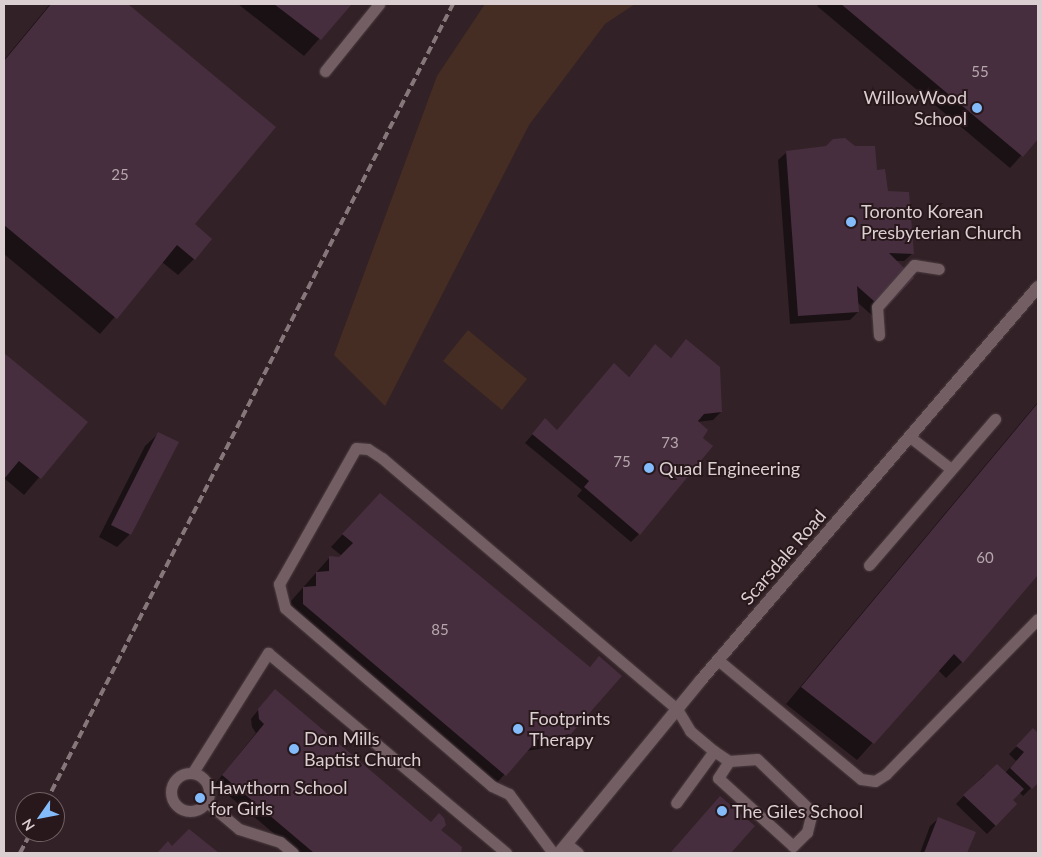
<!DOCTYPE html>
<style>
body{margin:0}
#map{position:relative;width:1042px;height:857px;overflow:hidden;background:#322126;font-family:Lato,sans-serif}
div>[style]{position:absolute}
[style*='--x']{left:calc(var(--x)*1px);top:calc(var(--y)*1px);width:calc(var(--w)*1px);rotate:calc(var(--a)*1deg)}
.green>*{inset:0;background:#452d23}
.shadow>*{inset:0;background:#0007}
.building>*{inset:0;background:#462e3e}
.roads{filter:drop-shadow(0 0 1px #4b3d42) drop-shadow(0 0 1px #4b3d42)}
.lane>*{height:11px;margin:-5.5px;padding:0 5.5px;transform-origin:5.5px;border-radius:5.5px;background:#725e63}
.lane>.ring{margin:-5.5px;padding:0;box-sizing:content-box;background:none;border:11px solid #725e63;border-radius:50%}
.street>*{height:12px;margin:-6px;padding:0 6px;transform-origin:6px;border-radius:6px;background:#725e63}
.rail>*{height:4px;margin-top:-2px;transform-origin:0;background:repeating-linear-gradient(90deg,#86777b 0 8px,transparent 0 12px)}
.dots>*{width:14px;height:14px;translate:-50% -50%;box-sizing:border-box;border:2px solid #28181c;border-radius:50%}
span{translate:-50% -50%;white-space:nowrap;text-align:center;line-height:1.15;-webkit-text-stroke:4px #28181c;paint-order:stroke}
.number-label{font-size:15px;color:#b6a7ad}
.number-label span{-webkit-text-stroke-width:0}
.poi-label{font-size:18px;color:#dbcfd2}
.right{translate:-100% -50%;text-align:right}
.left{translate:0 -50%;text-align:left}
.street-label{font-size:18px;color:#dbcfd2}
.frame{position:absolute;inset:0;border:5px solid #dbcfd2;pointer-events:none}
.north{position:absolute;left:15px;top:792px;width:50px;height:50px;box-sizing:border-box;background:#28181c;border:1px solid #706165;border-radius:50%;rotate:237deg;font-size:14px;font-weight:700;line-height:20px;text-align:center;color:#dbcfd2}
.north::after{content:'';display:block;margin:auto;width:18px;height:22px;background:#84bcfb;clip-path:polygon(50% 0,100% 100%,50% 72%,0 100%)}
</style>
<div id="map">
<div class="green">
<i style="clip-path:polygon(485px 4px,635px 4px,605px 24px,529px 125px,385px 406px,334px 355px,437px 76px)"></i>
<i style="clip-path:polygon(468px 330px,527px 379px,502px 410px,443px 361px)"></i>
</div>
<div class="shadow">
<i style="clip-path:polygon(50px 4px,126px 4px,274px 127px,193px 225px,211px 239px,194px 259px,178px 275px,162px 262px,100px 334px,4px 254px,4px 60px)"></i>
<i style="clip-path:polygon(238px 4px,350px 4px,304px 56px)"></i>
<i style="clip-path:polygon(819px 4px,1038px 4px,1038px 137px,1010px 168px,817px 6px)"></i>
<i style="clip-path:polygon(787px 152px,876px 171px,913px 253px,904px 261px,896px 261px,913px 278px,875px 318px,857px 302px,858px 312px,850px 320px,790px 324px,778px 160px)"></i>
<i style="clip-path:polygon(686px 341px,721px 412px,713px 420px,697px 422px,639px 534px,631px 542px,577px 496px,582px 490px,525px 443px,545px 420px,556px 431px,628px 378px,647px 354px,670px 359px)"></i>
<i style="clip-path:polygon(4px 354px,86px 422px,24px 495px,4px 478px)"></i>
<i style="clip-path:polygon(1038px 402px,1038px 573px,962px 662px,946px 678px,938px 670px,857px 760px,786px 704px)"></i>
<i style="clip-path:polygon(158px 434px,178px 443px,130px 534px,117px 547px,99px 537px,145px 446px)"></i>
<i style="clip-path:polygon(368px 507px,589px 668px,599px 658px,570px 734px,557px 746px,526px 751px,493px 787px,291px 617px,291px 601px,330px 557px,339px 559px,342px 556px,331px 547px)"></i>
<i style="clip-path:polygon(267px 699px,439px 830px,460px 848px,460px 853px,297px 853px,215px 784px,256px 733px,252px 727px,251px 719px)"></i>
<i style="clip-path:polygon(1033px 730px,1038px 735px,1038px 781px,1023px 796px,1019px 792px,1011px 800px,1016px 804px,987px 834px,956px 804px,984px 775px,1005px 773px,1016px 761px,1009px 754px)"></i>
<i style="clip-path:polygon(708px 810px,753px 826px,730px 853px,670px 853px)"></i>
<i style="clip-path:polygon(939px 818px,974px 833px,966px 853px,920px 853px,930px 826px)"></i>
<i style="clip-path:polygon(189px 830px,217px 853px,158px 853px,168px 843px,172px 848px)"></i>
</div>
<div class="building">
<i style="clip-path:polygon(51px 4px,128px 4px,276px 127px,195px 224px,212px 239px,195px 260px,177px 245px,117px 319px,4px 225px,4px 61px)"></i>
<i style="clip-path:polygon(274px 4px,352px 4px,321px 40px)"></i>
<i style="clip-path:polygon(841px 4px,1038px 4px,1038px 139px,1023px 157px)"></i>
<i style="clip-path:polygon(845px 138px,855px 146px,875px 146px,877px 170px,885px 169px,888px 191px,909px 192px,914px 254px,889px 253px,914px 278px,884px 310px,857px 286px,859px 312px,798px 316px,786px 151px,826px 146px,833px 139px)"></i>
<i style="clip-path:polygon(686px 339px,720px 367px,722px 412px,704px 414px,698px 421px,708px 430px,703px 438px,713px 446px,640px 535px,584px 487px,589px 481px,532px 434px,545px 418px,557px 430px,614px 363px,629px 377px,655px 344px,671px 358px)"></i>
<i style="clip-path:polygon(4px 353px,88px 422px,41px 479px,19px 461px,4px 479px)"></i>
<i style="clip-path:polygon(1038px 403px,1038px 575px,963px 663px,954px 654px,874px 744px,801px 687px)"></i>
<i style="clip-path:polygon(158px 432px,179px 442px,131px 535px,111px 525px)"></i>
<i style="clip-path:polygon(380px 493px,590px 667px,599px 656px,622px 676px,571px 734px,538px 739px,506px 776px,303px 604px,303px 587px,316px 586px,316px 572px,329px 571px,329px 556px,339px 557px,353px 543px,342px 534px)"></i>
<i style="clip-path:polygon(275px 689px,431px 822px,439px 813px,444px 818px,446px 825px,441px 830px,462px 847px,461px 853px,314px 853px,222px 775px,264px 724px,259px 719px,258px 709px)"></i>
<i style="clip-path:polygon(1033px 728px,1038px 733px,1038px 783px,1032px 789px,1010px 768px,1024px 752px,1016px 746px)"></i>
<i style="clip-path:polygon(997px 764px,1024px 789px,1013px 800px,1017px 804px,996px 826px,963px 795px)"></i>
<i style="clip-path:polygon(720px 796px,755px 826px,731px 853px,670px 853px)"></i>
<i style="clip-path:polygon(938px 817px,976px 832px,967px 853px,924px 853px)"></i>
<i style="clip-path:polygon(189px 829px,219px 853px,157px 853px,168px 841px,172px 846px)"></i>
</div>
<div class="roads">
<div class="lane">
<i style="--x:325;--y:71;--w:86;--a:-51.1"></i>
<i style="--x:879;--y:335;--w:28;--a:-94"></i>
<i style="--x:877;--y:307;--w:56;--a:-48.6"></i>
<i style="--x:914;--y:265;--w:25;--a:9"></i>
<i style="--x:910;--y:437;--w:52;--a:38"></i>
<i style="--x:869;--y:565;--w:193;--a:-49.2"></i>
<i style="--x:718;--y:660;--w:186;--a:39.8"></i>
<i style="--x:861;--y:779;--w:14;--a:8"></i>
<i style="--x:875;--y:781;--w:13;--a:-32"></i>
<i style="--x:886;--y:774;--w:217;--a:-45.6"></i>
<i style="--x:714;--y:751;--w:18;--a:34"></i>
<i style="--x:729;--y:761;--w:28;--a:-4"></i>
<i style="--x:757;--y:759;--w:76;--a:43.9"></i>
<i style="--x:812;--y:812;--w:21;--a:104"></i>
<i style="--x:807;--y:832;--w:20;--a:135"></i>
<i style="--x:793;--y:846;--w:101;--a:-137.8"></i>
<i style="--x:718;--y:778;--w:20;--a:-57"></i>
<i style="--x:193;--y:772;--w:141;--a:-57.8"></i>
<i style="--x:268;--y:653;--w:311;--a:40"></i>
<i class="ring" style="left:171px;top:773px;width:27px;height:27px"></i>
<i style="--x:207;--y:802;--w:42;--a:40.2"></i>
<i style="--x:239;--y:829;--w:43;--a:17.6"></i>
<i style="--x:280;--y:842;--w:17;--a:40"></i>
<i style="--x:567;--y:844;--w:14;--a:39"></i>
<i style="--x:553;--y:853;--w:74;--a:-126.7"></i>
<i style="--x:509;--y:794;--w:19;--a:-155"></i>
<i style="--x:492;--y:786;--w:273;--a:-139.3"></i>
<i style="--x:285;--y:608;--w:25;--a:-104"></i>
<i style="--x:279;--y:584;--w:156;--a:-60.5"></i>
<i style="--x:356;--y:448;--w:12;--a:5"></i>
<i style="--x:368;--y:449;--w:17;--a:33"></i>
<i style="--x:382;--y:458;--w:387;--a:40.4"></i>
<i style="--x:677;--y:709;--w:26;--a:59"></i>
<i style="--x:690;--y:731;--w:31;--a:40"></i>
<i style="--x:714;--y:751;--w:64;--a:126.2"></i>
</div>
<div class="street">
<i style="--x:559;--y:853;--w:224;--a:-50.6"></i>
<i style="--x:701;--y:680;--w:518;--a:-49.39"></i>
</div>
</div>
<div class="rail">
<i style="--x:46;--y:802;--w:896;--a:-62.98"></i>
<i style="--x:20;--y:853;--w:24;--a:-62"></i>
</div>
<div class="dots">
<i style="left:977px;top:108px;background:#84bcfb"></i>
<i style="left:851px;top:222px;background:#84bcfb"></i>
<i style="left:649px;top:468px;background:#84bcfb"></i>
<i style="left:518px;top:729px;background:#84bcfb"></i>
<i style="left:294px;top:749px;background:#84bcfb"></i>
<i style="left:200px;top:798px;background:#84bcfb"></i>
<i style="left:722px;top:811px;background:#84bcfb"></i>
</div>
<div class="number-label">
<span style="left:980px;top:72px">55</span>
<span style="left:120px;top:175px">25</span>
<span style="left:670px;top:443px">73</span>
<span style="left:622px;top:462px">75</span>
<span style="left:985px;top:558px">60</span>
<span style="left:440px;top:630px">85</span>
</div>
<div class="poi-label">
<span class="right" style="left:967px;top:108px">WillowWood<br>School</span>
<span class="left" style="left:861px;top:222px">Toronto Korean<br>Presbyterian Church</span>
<span class="left" style="left:659px;top:468px">Quad Engineering</span>
<span class="left" style="left:529px;top:729px">Footprints<br>Therapy</span>
<span class="left" style="left:304px;top:749px">Don Mills<br>Baptist Church</span>
<span class="left" style="left:210px;top:798px">Hawthorn School<br>for Girls</span>
<span class="left" style="left:732px;top:811px">The Giles School</span>
</div>
<div class="street-label">
<span style="left:783px;top:557px;rotate:-49deg">Scarsdale Road</span>
</div>
<div class="frame"></div>
<div class="north">N</div>
</div>
